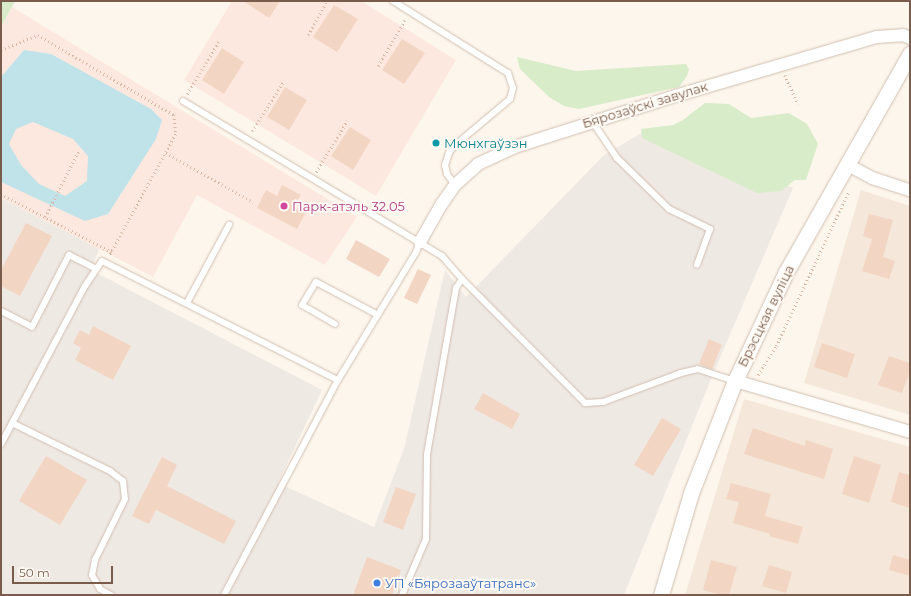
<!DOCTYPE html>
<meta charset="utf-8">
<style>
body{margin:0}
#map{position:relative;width:911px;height:596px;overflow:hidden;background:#fdf6ec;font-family:Montserrat,sans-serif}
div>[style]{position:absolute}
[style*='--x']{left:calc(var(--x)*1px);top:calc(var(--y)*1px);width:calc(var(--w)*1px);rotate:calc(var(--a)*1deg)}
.residential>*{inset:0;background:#f5e8da}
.commercial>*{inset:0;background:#fde8e0}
.industrial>*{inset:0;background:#efe9e4}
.green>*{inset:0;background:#d8ecc9}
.water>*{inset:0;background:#bfe3e8}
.building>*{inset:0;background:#f3d5c3}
.path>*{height:2.5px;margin-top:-1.25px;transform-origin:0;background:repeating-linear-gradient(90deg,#d9b8a5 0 1px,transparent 0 4px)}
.roads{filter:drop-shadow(0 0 1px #d1beb0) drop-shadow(0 0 1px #d1beb0)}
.service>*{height:6px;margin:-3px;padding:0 3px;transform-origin:3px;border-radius:3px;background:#fff}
.minor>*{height:12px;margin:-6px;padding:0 6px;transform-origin:6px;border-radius:6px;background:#fff}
.tertiary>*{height:15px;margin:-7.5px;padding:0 7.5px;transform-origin:7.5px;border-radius:7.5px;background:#fff}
.dots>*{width:11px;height:11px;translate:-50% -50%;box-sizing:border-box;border:2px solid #fffaf3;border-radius:50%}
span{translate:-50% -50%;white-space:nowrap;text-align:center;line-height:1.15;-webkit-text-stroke:3.5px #fffaf3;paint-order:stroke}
.street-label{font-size:13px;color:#7a5c4d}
.culture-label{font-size:13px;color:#0d838f}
.left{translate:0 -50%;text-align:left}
.hotel-label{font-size:13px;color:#b23c85}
.shop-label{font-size:13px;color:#366cbe}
.frame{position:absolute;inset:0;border:2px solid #7a5c4d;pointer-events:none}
.scale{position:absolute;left:12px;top:566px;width:101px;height:18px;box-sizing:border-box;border:2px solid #7a5c4d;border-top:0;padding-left:5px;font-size:12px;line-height:14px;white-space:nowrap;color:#7a5c4d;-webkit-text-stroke:3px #fffaf3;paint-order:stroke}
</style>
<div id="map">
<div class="residential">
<i style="clip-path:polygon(861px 190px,910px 206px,910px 415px,804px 383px)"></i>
<i style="clip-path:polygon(744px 399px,910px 447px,910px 595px,685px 595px)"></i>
</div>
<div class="commercial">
<i style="clip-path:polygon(232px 1px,361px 1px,456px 60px,376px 196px,184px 80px)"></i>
<i style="clip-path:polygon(12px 7px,357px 217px,325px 265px,197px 195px,153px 277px,1px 198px,1px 27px)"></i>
</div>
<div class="industrial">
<i style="clip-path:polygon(650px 128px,734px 161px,793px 188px,713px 374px,624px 595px,1px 595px,1px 198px,99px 249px,91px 270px,322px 390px,278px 483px,374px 527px,404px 449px,445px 270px,466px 297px,604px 155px)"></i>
</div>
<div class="green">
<i style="clip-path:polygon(1px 1px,15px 1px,1px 27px)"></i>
<i style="clip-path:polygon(517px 57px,576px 71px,686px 64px,689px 69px,687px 76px,679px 87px,579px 109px,564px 106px,549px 97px,520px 69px)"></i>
<i style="clip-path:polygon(705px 103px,729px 104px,751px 118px,789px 113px,807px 124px,818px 144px,806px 180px,795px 180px,781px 191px,757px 193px,642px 138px,641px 129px,673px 125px,683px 120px)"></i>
</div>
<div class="water">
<i style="clip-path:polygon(evenodd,24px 50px,51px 54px,151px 109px,162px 120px,156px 139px,108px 214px,85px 221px,1px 182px,1px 77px,24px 50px,33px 122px,73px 139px,88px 156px,87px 181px,65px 196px,39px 184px,21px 165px,9px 144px,16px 129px,33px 122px)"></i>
</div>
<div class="building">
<i style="clip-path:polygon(243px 1px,280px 1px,269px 18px)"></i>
<i style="clip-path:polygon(334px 5px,358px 19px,337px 52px,313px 37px)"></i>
<i style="clip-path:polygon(402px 39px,425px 53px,404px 84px,382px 70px)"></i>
<i style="clip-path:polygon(222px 48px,244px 62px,224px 94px,202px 80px)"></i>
<i style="clip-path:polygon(285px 87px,307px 100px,289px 130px,267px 117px)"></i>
<i style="clip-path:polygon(350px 127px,371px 140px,353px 170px,331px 156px)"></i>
<i style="clip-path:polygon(282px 185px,301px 195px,294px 208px,305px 214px,297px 229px,257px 208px,266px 190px,277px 196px)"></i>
<i style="clip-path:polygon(869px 214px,893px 220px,883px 257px,895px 261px,889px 279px,862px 271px,872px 239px,863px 236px)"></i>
<i style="clip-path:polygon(26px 223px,52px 236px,20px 296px,1px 286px,1px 270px)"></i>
<i style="clip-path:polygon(356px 240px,390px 259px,379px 277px,346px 259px)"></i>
<i style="clip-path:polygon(418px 269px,431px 275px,417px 304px,404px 298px)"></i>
<i style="clip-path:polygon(93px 326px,131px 346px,113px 380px,75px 360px,81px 348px,73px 343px,80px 330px,89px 335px)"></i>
<i style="clip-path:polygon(709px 339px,722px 345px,712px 369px,699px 364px)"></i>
<i style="clip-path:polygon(822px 343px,855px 354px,847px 378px,814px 367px)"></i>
<i style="clip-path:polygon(889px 356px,910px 363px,910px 371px,902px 393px,878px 385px)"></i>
<i style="clip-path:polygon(483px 393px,520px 414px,512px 429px,474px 409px)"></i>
<i style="clip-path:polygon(662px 418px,681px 429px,653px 476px,634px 465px)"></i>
<i style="clip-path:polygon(753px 428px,805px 446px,806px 440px,833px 449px,824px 479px,744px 454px)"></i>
<i style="clip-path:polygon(46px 456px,87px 480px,60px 525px,19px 501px)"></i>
<i style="clip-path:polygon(854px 456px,881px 465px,869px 503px,842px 494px)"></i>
<i style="clip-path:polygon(162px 457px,177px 465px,167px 486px,236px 521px,224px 544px,156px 510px,149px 524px,132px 516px)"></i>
<i style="clip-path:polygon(899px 472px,910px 475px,910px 508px,891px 502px)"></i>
<i style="clip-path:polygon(731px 483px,771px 494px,765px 516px,803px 527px,798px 544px,769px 536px,770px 534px,733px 523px,739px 502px,726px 499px)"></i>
<i style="clip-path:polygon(396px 487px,416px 494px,403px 530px,383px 522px)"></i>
<i style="clip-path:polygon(893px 555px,910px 560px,910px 576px,889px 570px)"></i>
<i style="clip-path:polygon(367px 557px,401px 570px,392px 595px,353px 595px)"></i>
<i style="clip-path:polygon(711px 560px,737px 567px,729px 595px,721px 595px,703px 590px)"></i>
<i style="clip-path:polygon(769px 565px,792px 572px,786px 593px,762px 586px)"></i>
</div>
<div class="path">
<i style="--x:308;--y:35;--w:39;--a:-61"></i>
<i style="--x:1;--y:50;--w:40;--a:-22"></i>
<i style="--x:38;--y:35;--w:158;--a:30.5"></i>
<i style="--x:174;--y:115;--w:19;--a:84"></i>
<i style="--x:176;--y:134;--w:138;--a:118.6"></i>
<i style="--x:378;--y:66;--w:53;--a:-59.6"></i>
<i style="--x:785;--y:75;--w:32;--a:66"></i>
<i style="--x:187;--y:94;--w:62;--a:-58.9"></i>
<i style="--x:252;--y:131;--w:59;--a:-57.4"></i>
<i style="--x:166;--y:153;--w:100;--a:29.4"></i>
<i style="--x:316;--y:172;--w:60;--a:-58.7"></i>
<i style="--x:1;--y:194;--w:125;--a:27.6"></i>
<i style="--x:45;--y:217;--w:75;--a:-63.1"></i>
<i style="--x:758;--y:375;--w:34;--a:-58"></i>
<i style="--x:776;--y:346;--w:171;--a:-64.8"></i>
</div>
<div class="roads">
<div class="service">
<i style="--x:393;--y:1;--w:136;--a:32.1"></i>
<i style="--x:508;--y:73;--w:16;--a:72"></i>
<i style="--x:513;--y:88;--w:11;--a:105"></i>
<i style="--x:510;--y:99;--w:73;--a:140"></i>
<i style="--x:454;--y:146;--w:9;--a:126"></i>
<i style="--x:449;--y:153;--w:13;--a:108"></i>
<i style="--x:445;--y:165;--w:9;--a:77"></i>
<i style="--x:447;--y:174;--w:14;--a:54"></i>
<i style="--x:183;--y:101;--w:302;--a:30.9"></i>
<i style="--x:442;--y:256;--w:30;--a:49"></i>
<i style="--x:462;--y:279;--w:11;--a:124"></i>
<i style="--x:456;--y:288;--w:169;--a:99.9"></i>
<i style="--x:427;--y:455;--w:84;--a:90.7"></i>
<i style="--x:426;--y:539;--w:61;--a:113.2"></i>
<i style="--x:592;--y:121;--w:45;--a:56"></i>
<i style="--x:617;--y:158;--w:73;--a:44.4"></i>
<i style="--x:669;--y:209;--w:46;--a:26"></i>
<i style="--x:710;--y:229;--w:38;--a:110"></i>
<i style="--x:462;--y:279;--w:175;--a:45.2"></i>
<i style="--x:585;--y:403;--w:18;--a:-3"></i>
<i style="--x:603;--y:402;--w:83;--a:-20.4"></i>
<i style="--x:681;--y:373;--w:17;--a:-13"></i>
<i style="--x:698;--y:369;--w:39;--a:18"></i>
<i style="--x:187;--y:303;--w:89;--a:-61.7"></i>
<i style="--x:1;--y:311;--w:35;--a:27"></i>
<i style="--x:32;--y:327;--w:81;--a:-62.8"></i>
<i style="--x:69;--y:255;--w:30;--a:27"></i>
<i style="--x:335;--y:324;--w:38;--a:-150"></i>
<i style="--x:302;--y:305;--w:27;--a:-59"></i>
<i style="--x:316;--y:282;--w:70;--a:28"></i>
<i style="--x:12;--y:423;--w:109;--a:26.1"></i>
<i style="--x:110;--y:471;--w:16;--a:38"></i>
<i style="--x:123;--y:481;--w:18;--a:84"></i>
<i style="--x:125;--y:499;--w:68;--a:116.2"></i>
<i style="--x:95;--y:560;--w:15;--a:101"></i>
<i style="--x:92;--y:575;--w:16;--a:60"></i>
<i style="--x:100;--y:589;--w:13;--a:29"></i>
<i style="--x:1;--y:444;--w:179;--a:-62"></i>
<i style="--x:85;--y:286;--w:30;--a:-56"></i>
<i style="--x:102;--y:261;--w:264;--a:26.8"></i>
<i style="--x:224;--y:595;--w:243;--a:-62.1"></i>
<i style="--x:338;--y:380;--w:150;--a:-58.6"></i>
<i style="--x:416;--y:252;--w:11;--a:-68"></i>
</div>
<div class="minor">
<i style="--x:848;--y:165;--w:27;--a:28"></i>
<i style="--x:872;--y:178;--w:40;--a:18"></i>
<i style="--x:420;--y:242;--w:43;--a:-60.4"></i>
<i style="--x:441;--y:205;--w:24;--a:-55"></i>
<i style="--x:455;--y:185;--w:31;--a:-42"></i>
<i style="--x:478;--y:164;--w:41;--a:-24.7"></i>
<i style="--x:515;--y:147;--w:168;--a:-17.7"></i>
<i style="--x:675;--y:96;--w:210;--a:-16.3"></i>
<i style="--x:877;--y:37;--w:26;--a:-4"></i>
<i style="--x:903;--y:35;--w:8;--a:23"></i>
<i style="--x:735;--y:381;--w:182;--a:16.2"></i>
</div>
<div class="tertiary">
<i style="--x:661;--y:595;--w:106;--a:-73.6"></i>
<i style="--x:691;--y:493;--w:120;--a:-68.6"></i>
<i style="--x:735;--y:381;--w:120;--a:-64.9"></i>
<i style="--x:786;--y:272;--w:251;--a:-60.4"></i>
</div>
</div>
<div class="dots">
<i style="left:436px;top:143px;background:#0f9aa8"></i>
<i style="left:284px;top:206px;background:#d1479c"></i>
<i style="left:377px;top:583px;background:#3f7fe0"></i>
</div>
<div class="street-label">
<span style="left:645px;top:105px;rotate:-17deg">Бярозаўскі завулак</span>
<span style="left:766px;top:316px;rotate:-64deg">Брэсцкая вуліца</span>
</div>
<div class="culture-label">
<span class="left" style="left:444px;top:143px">Мюнхгаўзэн</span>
</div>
<div class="hotel-label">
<span class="left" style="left:292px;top:206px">Парк-атэль 32.05</span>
</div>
<div class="shop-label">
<span class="left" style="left:385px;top:583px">УП «Бярозааўтатранс»</span>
</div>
<div class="frame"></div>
<div class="scale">50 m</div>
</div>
